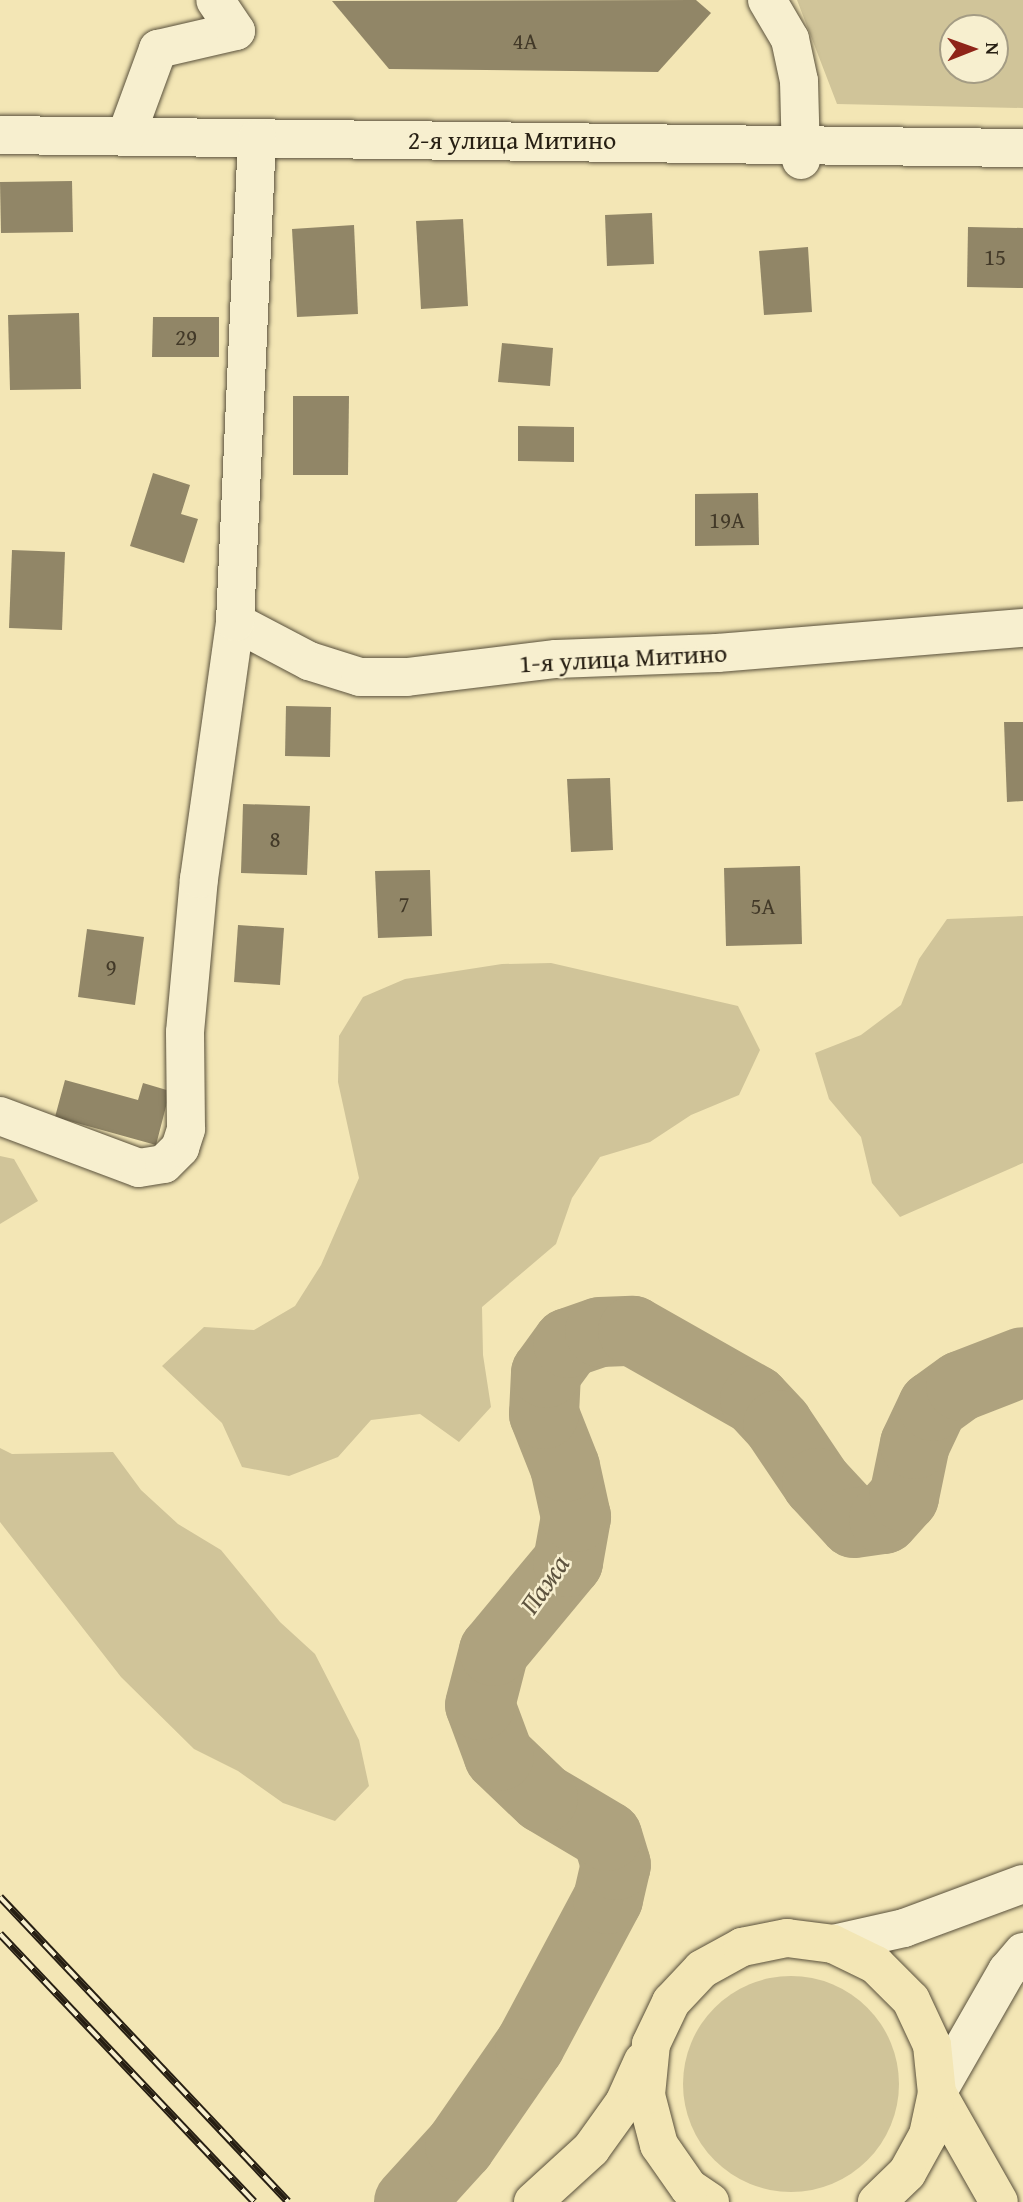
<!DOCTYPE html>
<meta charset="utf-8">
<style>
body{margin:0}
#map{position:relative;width:1023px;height:2202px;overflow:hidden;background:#f3e6b5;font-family:"Gentium Book Plus",serif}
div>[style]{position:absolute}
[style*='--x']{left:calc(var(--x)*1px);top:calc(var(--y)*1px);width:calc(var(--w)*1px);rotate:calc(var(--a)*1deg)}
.green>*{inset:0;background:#d0c499}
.round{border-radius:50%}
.river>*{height:70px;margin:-35px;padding:0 35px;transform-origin:35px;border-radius:35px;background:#aea27e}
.building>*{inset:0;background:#918667}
.roads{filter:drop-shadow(0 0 2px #5a513c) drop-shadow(0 0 2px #5a513c)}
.minor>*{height:38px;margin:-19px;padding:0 19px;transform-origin:19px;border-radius:19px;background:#f7efcf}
.major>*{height:38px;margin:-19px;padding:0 19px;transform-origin:19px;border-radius:19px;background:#f3e6b5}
.rail>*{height:8px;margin-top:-4px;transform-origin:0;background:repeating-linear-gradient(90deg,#f7efcf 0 16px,#271f13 0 32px);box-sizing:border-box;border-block:2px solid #271f13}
span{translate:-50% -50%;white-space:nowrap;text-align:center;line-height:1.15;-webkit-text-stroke:5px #f7efcf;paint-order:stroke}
.number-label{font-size:23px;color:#423928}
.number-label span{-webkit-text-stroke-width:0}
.street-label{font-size:26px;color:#271f13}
.water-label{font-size:28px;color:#5d533e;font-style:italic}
.north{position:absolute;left:939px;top:14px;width:70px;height:70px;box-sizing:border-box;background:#f7efcf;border:2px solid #a49c84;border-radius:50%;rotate:89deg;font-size:19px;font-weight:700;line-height:28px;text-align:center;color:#271f13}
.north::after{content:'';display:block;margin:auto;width:24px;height:32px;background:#8f2418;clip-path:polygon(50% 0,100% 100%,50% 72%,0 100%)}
</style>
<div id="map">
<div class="green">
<i style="clip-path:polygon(evenodd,797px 0,1023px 0,1023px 108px,837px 104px,797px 0,953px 28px,995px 28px,995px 70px,953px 70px,953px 28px)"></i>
<i style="clip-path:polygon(1023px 916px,1023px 1163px,900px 1217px,872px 1183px,861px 1137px,829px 1099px,815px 1053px,861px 1035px,901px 1005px,919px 959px,947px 919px)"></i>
<i style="clip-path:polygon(551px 963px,738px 1006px,760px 1050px,739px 1095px,691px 1115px,650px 1142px,600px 1157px,572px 1198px,556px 1244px,482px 1307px,483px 1355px,491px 1407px,459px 1442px,420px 1414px,371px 1420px,338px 1457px,289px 1476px,242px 1467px,222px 1423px,162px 1366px,204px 1327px,254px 1330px,295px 1306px,321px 1265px,359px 1178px,338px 1082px,339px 1036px,363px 997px,405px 979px,502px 964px)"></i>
<i style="clip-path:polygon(0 1156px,14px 1159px,38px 1201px,0 1224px)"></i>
<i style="clip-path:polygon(0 1448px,12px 1454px,113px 1452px,141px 1490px,178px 1524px,221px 1550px,280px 1622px,315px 1654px,359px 1740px,369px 1786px,335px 1821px,283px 1803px,238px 1771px,194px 1749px,121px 1677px,0 1522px)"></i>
<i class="round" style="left:683px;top:1976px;width:216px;height:216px"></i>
</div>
<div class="river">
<i style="--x:409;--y:2202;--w:76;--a:-47.7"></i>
<i style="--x:460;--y:2146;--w:123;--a:-55.3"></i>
<i style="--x:530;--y:2045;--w:166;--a:-61.9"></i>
<i style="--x:608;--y:1899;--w:35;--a:-77"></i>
<i style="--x:616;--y:1865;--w:30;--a:-107"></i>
<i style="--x:607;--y:1836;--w:74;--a:-149.3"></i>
<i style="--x:543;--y:1798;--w:61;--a:-136.3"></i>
<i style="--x:499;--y:1756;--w:54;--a:-110.4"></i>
<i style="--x:480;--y:1705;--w:56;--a:-75.5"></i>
<i style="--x:494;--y:1651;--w:116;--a:-50.3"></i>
<i style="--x:568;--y:1562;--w:46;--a:-79.9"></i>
<i style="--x:576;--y:1517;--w:51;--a:-102.4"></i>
<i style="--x:565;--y:1467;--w:57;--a:-111.6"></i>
<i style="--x:544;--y:1414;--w:41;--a:-87.2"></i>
<i style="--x:546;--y:1373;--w:37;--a:-54"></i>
<i style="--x:568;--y:1343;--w:34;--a:-19"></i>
<i style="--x:600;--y:1332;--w:33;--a:-2"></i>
<i style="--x:633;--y:1331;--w:140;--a:29.5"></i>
<i style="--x:755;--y:1400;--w:34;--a:47"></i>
<i style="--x:778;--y:1425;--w:70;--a:56.1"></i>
<i style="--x:817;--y:1483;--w:54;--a:47.2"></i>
<i style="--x:854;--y:1523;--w:30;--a:-8"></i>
<i style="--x:884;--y:1519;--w:30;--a:-48"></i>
<i style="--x:904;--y:1497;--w:54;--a:-78.3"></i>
<i style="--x:915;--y:1444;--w:42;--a:-64.7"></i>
<i style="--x:933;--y:1406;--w:34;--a:-36"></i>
<i style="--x:961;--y:1386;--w:66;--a:-21.2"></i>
</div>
<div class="building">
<i style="clip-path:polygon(696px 0,711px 13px,658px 72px,389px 69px,332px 1px)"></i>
<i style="clip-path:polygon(72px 181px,73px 232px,1px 233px,0 182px)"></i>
<i style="clip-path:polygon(652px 213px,654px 264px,607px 266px,605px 215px)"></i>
<i style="clip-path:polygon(463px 219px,468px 306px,421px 309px,416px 221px)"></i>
<i style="clip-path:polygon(354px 225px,358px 314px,297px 317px,292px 229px)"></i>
<i style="clip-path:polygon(968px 227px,1023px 228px,1023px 288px,967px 287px)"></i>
<i style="clip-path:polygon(808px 247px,812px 312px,764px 315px,759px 251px)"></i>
<i style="clip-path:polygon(79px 313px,81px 389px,10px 390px,8px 315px)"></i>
<i style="clip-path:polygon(153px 317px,219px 317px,219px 357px,152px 357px)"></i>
<i style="clip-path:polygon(502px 343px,553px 348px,550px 386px,498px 382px)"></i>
<i style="clip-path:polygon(293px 396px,349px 396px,348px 475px,293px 475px)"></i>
<i style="clip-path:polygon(518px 426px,574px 427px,574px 462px,518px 461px)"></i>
<i style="clip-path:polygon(153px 473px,190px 485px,181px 514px,198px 519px,184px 563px,130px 546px)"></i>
<i style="clip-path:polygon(758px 493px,759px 545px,695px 546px,695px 494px)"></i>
<i style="clip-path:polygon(12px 550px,65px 552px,62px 630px,9px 628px)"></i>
<i style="clip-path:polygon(286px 706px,331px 707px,330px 757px,285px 756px)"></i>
<i style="clip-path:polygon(1004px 722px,1023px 722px,1023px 801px,1007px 802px)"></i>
<i style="clip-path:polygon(610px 778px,613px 850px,571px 852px,567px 779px)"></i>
<i style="clip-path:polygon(243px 804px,310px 806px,307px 875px,241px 873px)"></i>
<i style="clip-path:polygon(800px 866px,802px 944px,726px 946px,724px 868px)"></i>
<i style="clip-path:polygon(430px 870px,432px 936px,378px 938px,375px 871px)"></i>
<i style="clip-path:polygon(238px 925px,284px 928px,280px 985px,234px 982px)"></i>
<i style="clip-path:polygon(87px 929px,144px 937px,135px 1005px,78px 997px)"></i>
<i style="clip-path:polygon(65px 1080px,138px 1100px,143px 1083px,170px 1091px,156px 1145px,55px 1117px)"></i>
</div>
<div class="roads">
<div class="minor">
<i style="--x:767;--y:0;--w:45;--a:59.5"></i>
<i style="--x:790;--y:39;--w:43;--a:77.9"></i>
<i style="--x:799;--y:81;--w:79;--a:88.5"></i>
<i style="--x:0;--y:135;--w:1023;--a:0.73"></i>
<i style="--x:126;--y:136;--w:93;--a:-69.8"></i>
<i style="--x:158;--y:49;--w:80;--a:-13"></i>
<i style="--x:236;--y:31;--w:37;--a:-124"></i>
<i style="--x:235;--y:622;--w:84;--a:27.8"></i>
<i style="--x:309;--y:661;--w:53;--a:17.4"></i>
<i style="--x:360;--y:677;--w:47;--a:0"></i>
<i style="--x:407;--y:677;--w:150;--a:-6.9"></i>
<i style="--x:556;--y:659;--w:161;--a:-2.1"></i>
<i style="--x:717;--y:653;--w:307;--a:-4.7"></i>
<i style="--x:0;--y:1116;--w:148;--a:20.5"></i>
<i style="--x:139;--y:1168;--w:25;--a:-9"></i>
<i style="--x:164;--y:1164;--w:23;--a:-45"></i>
<i style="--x:180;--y:1148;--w:20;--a:-72"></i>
<i style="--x:186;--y:1129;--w:97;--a:-90.6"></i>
<i style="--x:185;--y:1032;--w:154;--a:-84.8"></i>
<i style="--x:199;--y:879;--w:260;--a:-82"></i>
<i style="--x:235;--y:622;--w:484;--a:-87.4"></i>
<i style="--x:833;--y:1944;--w:73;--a:-12.7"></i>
<i style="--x:904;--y:1928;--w:127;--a:-20.3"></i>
<i style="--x:937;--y:2093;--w:141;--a:-60.2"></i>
<i style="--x:1007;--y:1971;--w:25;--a:-50"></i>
</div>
<div class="major">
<i style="--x:937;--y:2093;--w:125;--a:60.4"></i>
<i style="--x:533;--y:2202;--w:79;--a:-42.4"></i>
<i style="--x:591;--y:2149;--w:57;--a:-54.3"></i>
<i style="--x:624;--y:2103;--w:46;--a:-65.7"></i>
<i style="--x:710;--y:2202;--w:25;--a:-146"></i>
<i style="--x:689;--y:2188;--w:52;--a:-124.9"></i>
<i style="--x:659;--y:2145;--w:52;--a:-104.6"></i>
<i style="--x:646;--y:2095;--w:51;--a:-84.4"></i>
<i style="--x:651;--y:2044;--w:47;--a:-64.5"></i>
<i style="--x:671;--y:2002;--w:45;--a:-46.8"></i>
<i style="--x:702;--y:1969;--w:46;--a:-28.8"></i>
<i style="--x:742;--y:1947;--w:46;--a:-11.3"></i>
<i style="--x:787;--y:1938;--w:46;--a:7.4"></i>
<i style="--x:833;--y:1944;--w:48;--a:26"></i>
<i style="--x:876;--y:1965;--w:49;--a:45"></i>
<i style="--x:911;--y:2000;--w:50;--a:65"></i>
<i style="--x:932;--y:2045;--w:48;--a:84.1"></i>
<i style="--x:937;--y:2093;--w:43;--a:102.1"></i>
<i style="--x:928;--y:2135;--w:43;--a:118.9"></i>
<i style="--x:907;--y:2173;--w:42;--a:136"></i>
</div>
</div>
<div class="rail">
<i style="--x:0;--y:1897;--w:419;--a:46.6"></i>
<i style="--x:0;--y:1934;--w:369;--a:46.5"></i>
</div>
<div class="number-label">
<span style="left:525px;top:41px">4А</span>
<span style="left:995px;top:257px">15</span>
<span style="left:186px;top:337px">29</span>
<span style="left:727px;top:520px">19А</span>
<span style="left:275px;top:839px">8</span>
<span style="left:404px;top:904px">7</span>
<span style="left:763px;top:906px">5А</span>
<span style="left:111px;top:967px">9</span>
</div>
<div class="street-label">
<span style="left:512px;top:140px">2-я улица Митино</span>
<span style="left:623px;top:658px;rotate:-3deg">1-я улица Митино</span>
</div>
<div class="water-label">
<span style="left:544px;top:1584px;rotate:-55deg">Пажа</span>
</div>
<div class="north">N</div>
</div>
